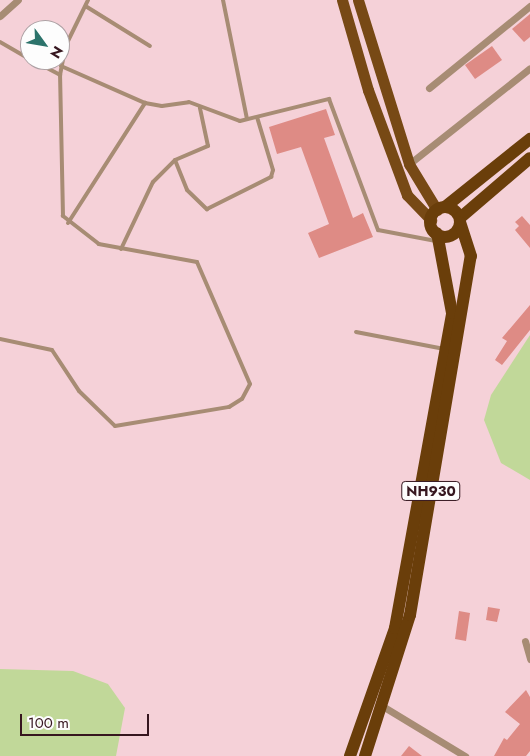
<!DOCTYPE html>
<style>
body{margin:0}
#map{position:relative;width:530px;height:756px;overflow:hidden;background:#f5d1d8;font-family:Jost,sans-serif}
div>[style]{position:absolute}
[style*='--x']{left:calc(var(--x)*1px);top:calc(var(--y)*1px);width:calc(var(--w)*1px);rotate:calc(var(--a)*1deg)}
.green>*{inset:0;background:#c1d899}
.building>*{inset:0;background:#de8b85}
.service>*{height:4px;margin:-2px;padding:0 2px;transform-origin:2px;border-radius:2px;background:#a78c74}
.minor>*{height:7px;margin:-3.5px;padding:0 3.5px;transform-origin:3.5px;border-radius:3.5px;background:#a78c74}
.primary>*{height:11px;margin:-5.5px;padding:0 5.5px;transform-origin:5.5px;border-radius:5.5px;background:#774915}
.trunk>*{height:12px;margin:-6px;padding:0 6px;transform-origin:6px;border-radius:6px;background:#6a3e0a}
.trunk>.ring{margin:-6px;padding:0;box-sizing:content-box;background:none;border:12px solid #6a3e0a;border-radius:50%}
span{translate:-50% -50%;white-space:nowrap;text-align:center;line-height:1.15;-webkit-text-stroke:4px #fdfdfd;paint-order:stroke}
.shield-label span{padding:1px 4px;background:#fdfdfd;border:1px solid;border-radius:4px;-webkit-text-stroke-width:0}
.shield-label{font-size:14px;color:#36161f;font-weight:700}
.north{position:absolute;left:20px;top:20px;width:50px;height:50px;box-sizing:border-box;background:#fdfdfd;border:1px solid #ada1a4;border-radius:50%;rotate:122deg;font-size:14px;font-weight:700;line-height:20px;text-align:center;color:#36161f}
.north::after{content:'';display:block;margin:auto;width:18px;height:22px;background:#2c736b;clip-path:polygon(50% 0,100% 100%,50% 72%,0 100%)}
.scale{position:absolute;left:20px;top:714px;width:129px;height:22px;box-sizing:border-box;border:2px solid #36161f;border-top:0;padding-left:6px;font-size:15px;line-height:18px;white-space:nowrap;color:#36161f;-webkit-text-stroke:4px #fdfdfd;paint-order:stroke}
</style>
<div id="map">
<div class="green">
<i style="clip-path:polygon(530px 335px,530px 480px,501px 463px,484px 420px,491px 395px)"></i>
<i style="clip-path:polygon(0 669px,73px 671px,108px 684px,125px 708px,116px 756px,0 756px)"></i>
</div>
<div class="building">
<i style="clip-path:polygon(530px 14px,530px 37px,524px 42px,512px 29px)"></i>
<i style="clip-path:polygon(492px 46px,502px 60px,475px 79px,465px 65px)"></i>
<i style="clip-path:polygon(326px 109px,335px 135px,324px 138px,353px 218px,363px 213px,373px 237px,319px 258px,308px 233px,329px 224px,301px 147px,277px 154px,269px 127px)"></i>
<i style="clip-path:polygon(522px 216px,530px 225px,530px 248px,515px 230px,519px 226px,515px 222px)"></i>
<i style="clip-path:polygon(530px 305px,530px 330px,502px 365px,495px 360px,507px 341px,502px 338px)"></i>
<i style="clip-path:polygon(488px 607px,500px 609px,497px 622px,486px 620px)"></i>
<i style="clip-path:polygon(459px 611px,470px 613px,466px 641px,455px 639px)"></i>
<i style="clip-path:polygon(526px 690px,530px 697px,530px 751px,526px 756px,494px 756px,504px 738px,507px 740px,520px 724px,505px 712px)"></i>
<i style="clip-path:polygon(409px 746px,422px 756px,401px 756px)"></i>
</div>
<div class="service">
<i style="--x:223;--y:0;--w:121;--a:78.6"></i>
<i style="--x:87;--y:7;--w:74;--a:31.8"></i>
<i style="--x:0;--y:42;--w:34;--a:30"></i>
<i style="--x:32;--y:60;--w:32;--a:28"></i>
<i style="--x:61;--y:66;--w:92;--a:23.8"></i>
<i style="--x:145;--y:103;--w:17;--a:10"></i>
<i style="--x:162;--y:106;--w:27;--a:-8"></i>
<i style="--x:189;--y:102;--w:54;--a:20.4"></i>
<i style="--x:240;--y:121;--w:92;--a:-13.9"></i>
<i style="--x:329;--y:99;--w:140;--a:69.5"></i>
<i style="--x:378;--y:230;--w:59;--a:10.7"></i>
<i style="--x:175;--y:160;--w:32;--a:68"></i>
<i style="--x:187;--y:190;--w:28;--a:44"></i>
<i style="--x:207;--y:209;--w:72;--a:-26.6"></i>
<i style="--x:271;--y:177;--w:7;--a:-74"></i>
<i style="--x:273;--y:170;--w:55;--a:-106.8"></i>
<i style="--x:68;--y:223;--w:143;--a:-57.3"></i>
<i style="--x:121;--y:249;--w:74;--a:-64.5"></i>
<i style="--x:153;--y:182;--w:31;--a:-45"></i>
<i style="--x:175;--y:160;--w:36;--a:-23"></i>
<i style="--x:208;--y:146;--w:39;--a:-102"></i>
<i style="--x:356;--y:332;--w:90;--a:10.9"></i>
<i style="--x:0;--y:339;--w:53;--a:11.9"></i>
<i style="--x:52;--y:350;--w:49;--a:56.6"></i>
<i style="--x:79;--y:391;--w:50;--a:44.2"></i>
<i style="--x:115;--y:426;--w:116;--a:-9.5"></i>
<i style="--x:229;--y:407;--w:15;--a:-32"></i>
<i style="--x:242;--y:399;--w:17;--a:-62"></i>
<i style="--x:250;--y:384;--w:133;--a:-113.5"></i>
<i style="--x:197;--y:262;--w:100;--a:-169.6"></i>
<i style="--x:99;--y:244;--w:46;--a:-142.1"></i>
<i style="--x:63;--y:216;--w:141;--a:-91.2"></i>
<i style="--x:60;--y:75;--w:31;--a:-79"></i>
<i style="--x:66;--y:45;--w:50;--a:-63.9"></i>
</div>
<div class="minor">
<i style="--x:0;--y:16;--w:24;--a:-42"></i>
<i style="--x:429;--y:88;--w:130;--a:-39.1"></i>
<i style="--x:409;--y:164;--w:154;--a:-38.4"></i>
<i style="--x:525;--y:641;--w:19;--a:74"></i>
<i style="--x:384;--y:707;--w:95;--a:31.2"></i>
</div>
<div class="primary">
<i style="--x:342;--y:0;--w:94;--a:73.9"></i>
<i style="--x:368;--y:90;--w:112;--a:69.6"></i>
<i style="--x:407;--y:195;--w:35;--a:46"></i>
<i style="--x:358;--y:0;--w:172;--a:72.7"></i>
<i style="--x:409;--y:164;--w:54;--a:58.7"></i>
</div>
<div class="trunk">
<i style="--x:445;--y:207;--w:109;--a:-38.7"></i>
<i class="ring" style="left:430px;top:207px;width:18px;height:18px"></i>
<i style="--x:460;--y:218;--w:92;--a:-40.6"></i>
<i style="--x:350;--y:756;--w:136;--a:-70.6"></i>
<i style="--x:395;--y:628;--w:320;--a:-79.7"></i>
<i style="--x:452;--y:313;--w:81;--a:-100.6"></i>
<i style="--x:365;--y:756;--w:148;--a:-72.3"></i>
<i style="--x:410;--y:615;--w:364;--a:-80.4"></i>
<i style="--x:471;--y:256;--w:35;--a:-108"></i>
</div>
<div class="shield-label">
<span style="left:431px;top:491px">NH930</span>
</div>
<div class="north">N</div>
<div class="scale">100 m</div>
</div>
